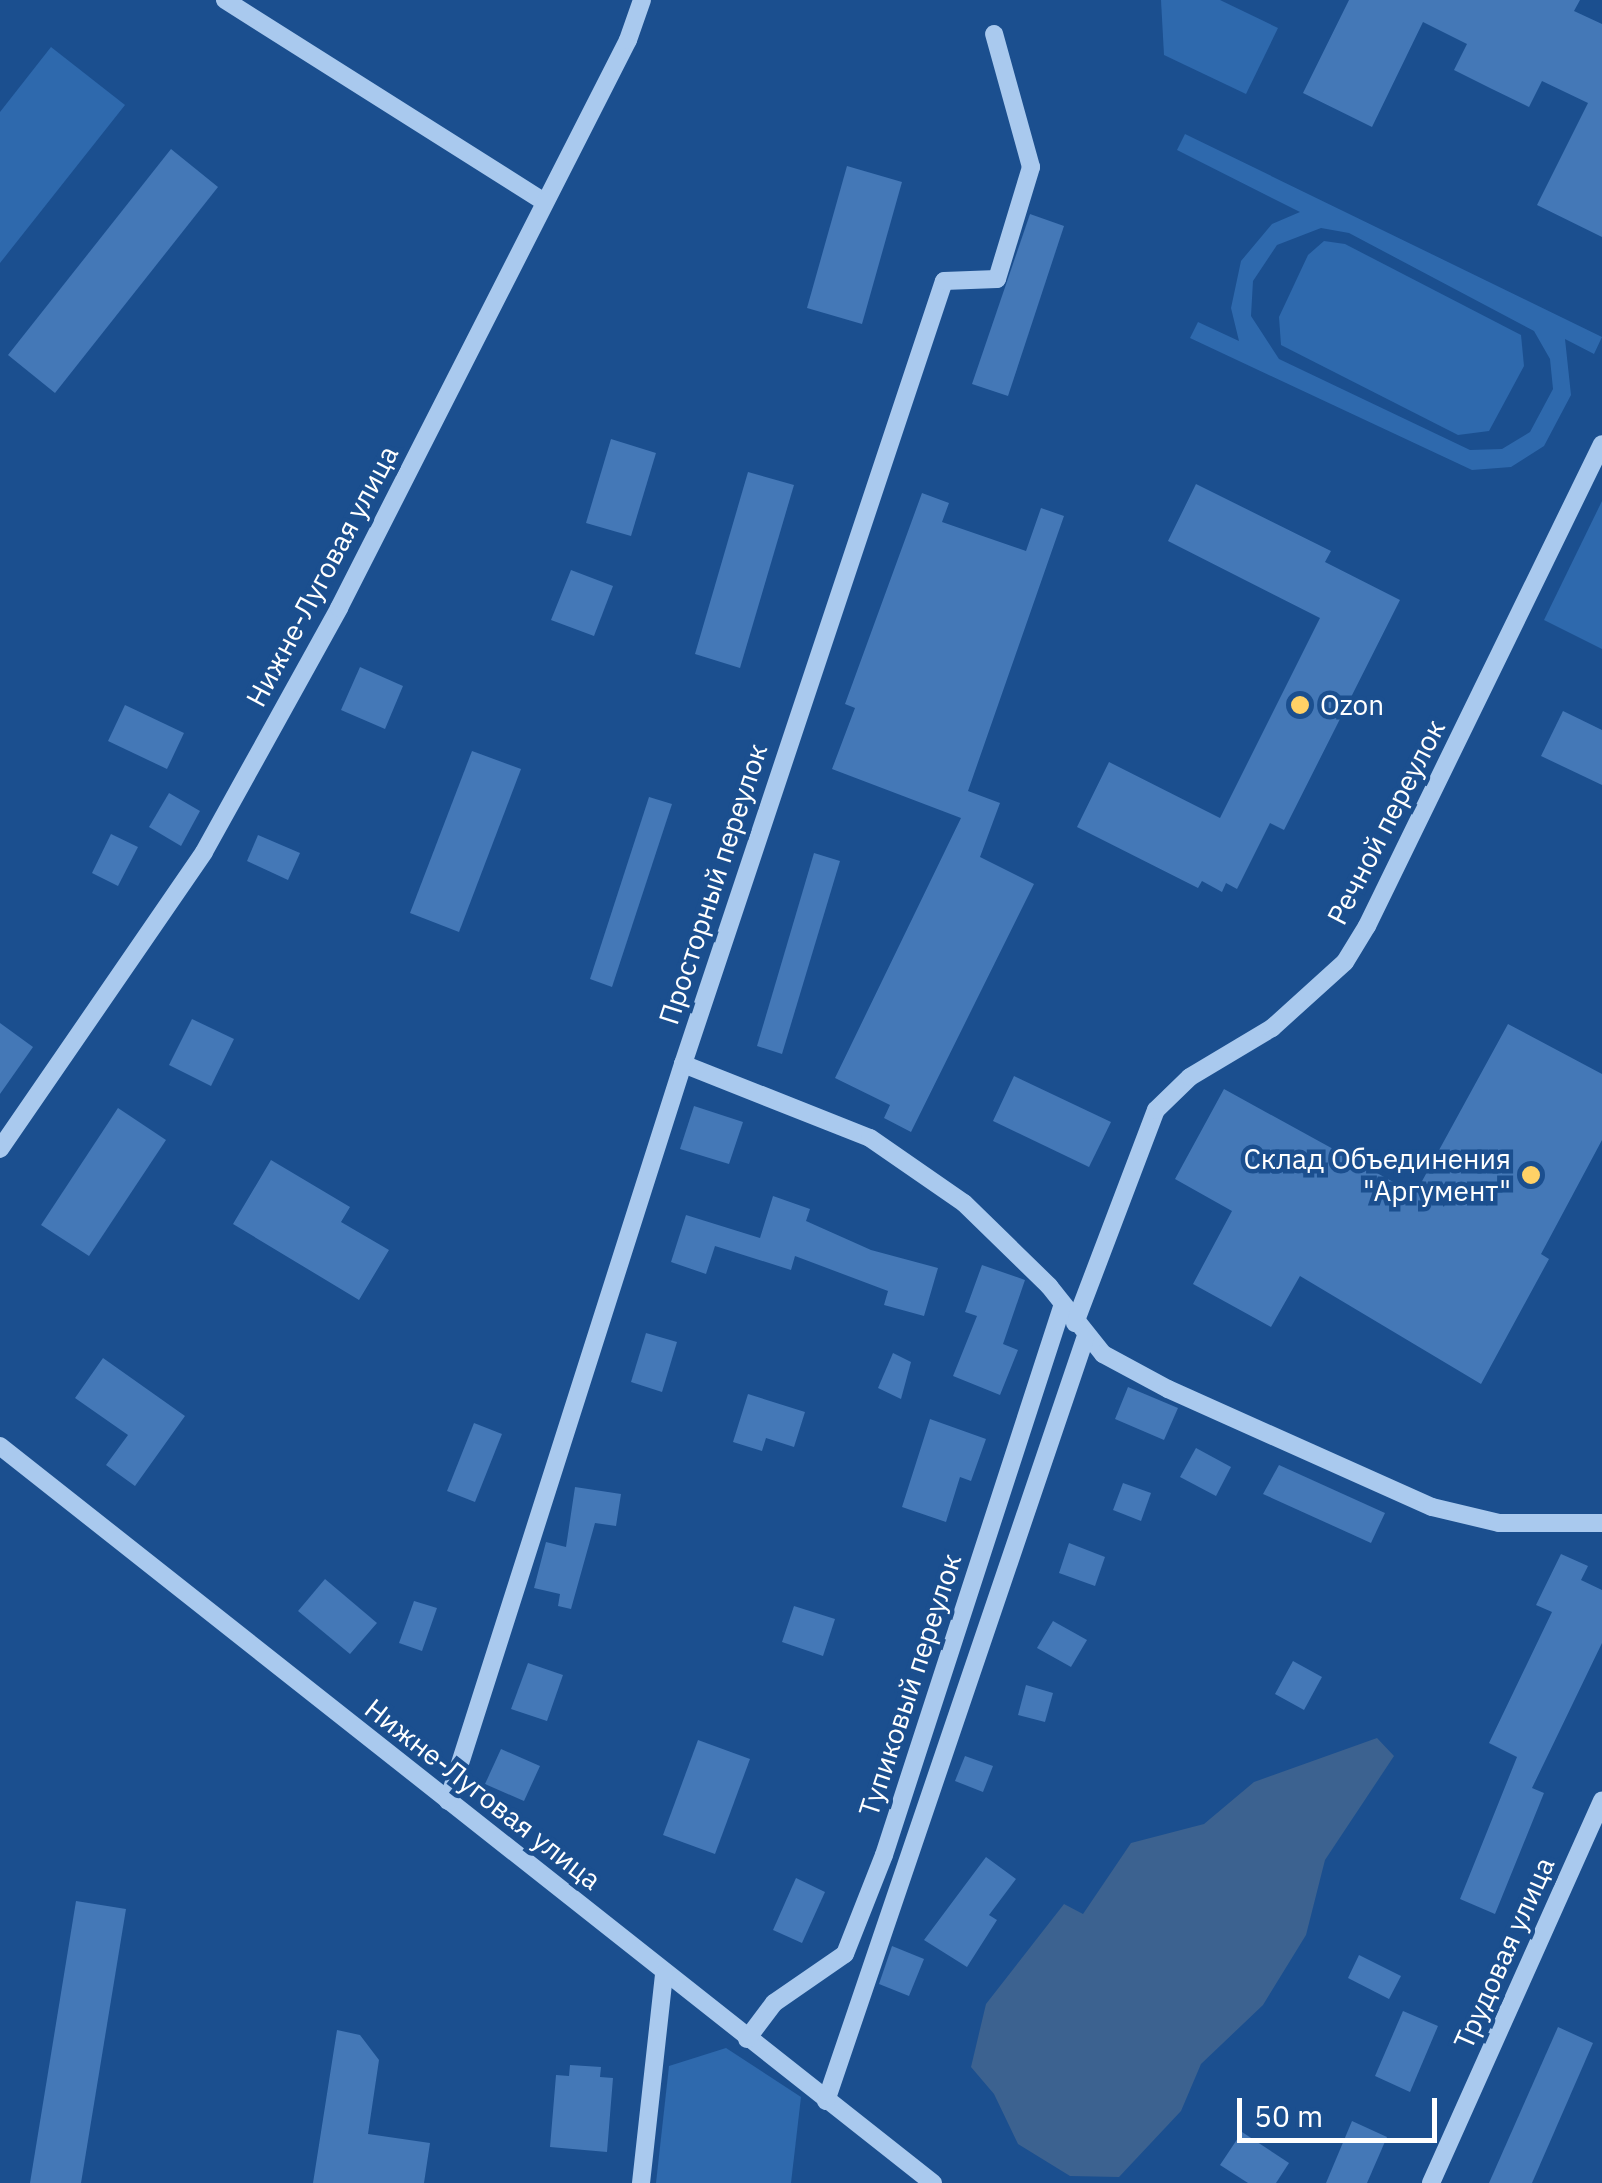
<!DOCTYPE html>
<meta charset="utf-8">
<style>
body{margin:0}
#map{position:relative;width:1602px;height:2183px;overflow:hidden;background:#1b4f8f;font-family:"IBM Plex Sans",sans-serif}
div>[style]{position:absolute}
[style*='--x']{left:calc(var(--x)*1px);top:calc(var(--y)*1px);width:calc(var(--w)*1px);rotate:calc(var(--a)*1deg)}
.green>*{inset:0;background:#2e69ad}
.water>*{inset:0;background:#3c6290}
.building>*{inset:0;background:#4478b7}
.minor>*{height:18px;margin:-9px;padding:0 9px;transform-origin:9px;border-radius:9px;background:#a9c9ee}
.dots>*{width:28px;height:28px;translate:-50% -50%;box-sizing:border-box;border:5px solid #1b4f8f;border-radius:50%}
span{translate:-50% -50%;white-space:nowrap;text-align:center;line-height:1.15;-webkit-text-stroke:9px #1b4f8f;paint-order:stroke}
.street-label{font-size:28px;color:#fff}
.poi-label{font-size:28px;color:#fff}
.left{translate:0 -50%;text-align:left}
.right{translate:-100% -50%;text-align:right}
.scale{position:absolute;left:1237px;top:2098px;width:200px;height:45px;box-sizing:border-box;border:5px solid #fff;border-top:0;padding-left:12px;font-size:30px;line-height:35px;white-space:nowrap;color:#fff;-webkit-text-stroke:8px #1b4f8f;paint-order:stroke}
</style>
<div id="map">
<div class="green">
<i style="clip-path:polygon(1161px 0,1220px 0,1278px 28px,1246px 94px,1164px 55px)"></i>
<i style="clip-path:polygon(51px 47px,125px 105px,0 263px,0 112px)"></i>
<i style="clip-path:polygon(evenodd,1185px 134px,1602px 337px,1594px 354px,1565px 339px,1571px 395px,1544px 446px,1511px 467px,1472px 470px,1190px 338px,1198px 322px,1239px 341px,1231px 308px,1241px 261px,1272px 224px,1300px 212px,1177px 150px,1185px 134px,1321px 228px,1349px 233px,1534px 331px,1550px 359px,1553px 389px,1530px 432px,1502px 449px,1470px 450px,1279px 359px,1251px 316px,1253px 281px,1277px 245px,1321px 228px)"></i>
<i style="clip-path:polygon(1324px 241px,1345px 244px,1521px 335px,1524px 366px,1489px 431px,1458px 435px,1281px 345px,1279px 317px,1308px 255px)"></i>
<i style="clip-path:polygon(1602px 501px,1602px 649px,1544px 620px)"></i>
<i style="clip-path:polygon(726px 2048px,801px 2097px,791px 2183px,656px 2183px,669px 2066px)"></i>
</div>
<div class="water">
<i style="clip-path:polygon(1377px 1738px,1394px 1756px,1325px 1860px,1306px 1935px,1263px 2005px,1201px 2064px,1181px 2111px,1119px 2177px,1070px 2176px,1018px 2144px,994px 2094px,971px 2067px,986px 2004px,1064px 1904px,1083px 1914px,1131px 1843px,1204px 1824px,1254px 1782px)"></i>
</div>
<div class="building">
<i style="clip-path:polygon(1349px 0,1580px 0,1574px 11px,1602px 24px,1602px 237px,1537px 205px,1588px 103px,1542px 81px,1529px 107px,1492px 89px,1454px 70px,1467px 44px,1423px 22px,1372px 127px,1303px 93px)"></i>
<i style="clip-path:polygon(171px 149px,218px 187px,55px 393px,8px 355px)"></i>
<i style="clip-path:polygon(847px 166px,902px 182px,862px 324px,807px 308px)"></i>
<i style="clip-path:polygon(1030px 214px,1064px 226px,1008px 396px,972px 384px)"></i>
<i style="clip-path:polygon(611px 439px,656px 453px,631px 536px,586px 523px)"></i>
<i style="clip-path:polygon(748px 472px,794px 485px,740px 668px,695px 654px)"></i>
<i style="clip-path:polygon(1196px 484px,1331px 551px,1325px 562px,1400px 600px,1284px 830px,1270px 823px,1237px 889px,1226px 883px,1222px 892px,1202px 881px,1198px 888px,1077px 827px,1109px 762px,1220px 818px,1320px 618px,1168px 541px)"></i>
<i style="clip-path:polygon(922px 493px,949px 503px,942px 522px,1026px 551px,1041px 508px,1064px 516px,968px 791px,1000px 803px,980px 857px,1034px 884px,911px 1132px,884px 1118px,890px 1105px,835px 1078px,961px 818px,832px 769px,855px 708px,845px 704px)"></i>
<i style="clip-path:polygon(571px 570px,613px 586px,594px 636px,551px 620px)"></i>
<i style="clip-path:polygon(360px 667px,403px 686px,385px 729px,341px 710px)"></i>
<i style="clip-path:polygon(125px 705px,184px 733px,167px 769px,108px 741px)"></i>
<i style="clip-path:polygon(1563px 711px,1602px 730px,1602px 785px,1541px 756px)"></i>
<i style="clip-path:polygon(472px 751px,521px 769px,459px 932px,410px 913px)"></i>
<i style="clip-path:polygon(169px 793px,200px 811px,181px 846px,149px 827px)"></i>
<i style="clip-path:polygon(649px 797px,672px 804px,612px 987px,590px 979px)"></i>
<i style="clip-path:polygon(111px 834px,138px 847px,118px 886px,92px 873px)"></i>
<i style="clip-path:polygon(258px 835px,300px 853px,288px 880px,247px 861px)"></i>
<i style="clip-path:polygon(814px 853px,840px 861px,782px 1054px,757px 1046px)"></i>
<i style="clip-path:polygon(192px 1019px,234px 1039px,211px 1086px,169px 1065px)"></i>
<i style="clip-path:polygon(0 1023px,33px 1047px,0 1094px)"></i>
<i style="clip-path:polygon(1508px 1024px,1602px 1074px,1602px 1140px,1541px 1254px,1549px 1259px,1481px 1384px,1300px 1276px,1271px 1327px,1193px 1284px,1232px 1211px,1175px 1179px,1224px 1089px,1415px 1194px)"></i>
<i style="clip-path:polygon(1014px 1076px,1111px 1122px,1089px 1167px,993px 1121px)"></i>
<i style="clip-path:polygon(694px 1106px,743px 1122px,729px 1164px,680px 1149px)"></i>
<i style="clip-path:polygon(118px 1108px,166px 1140px,89px 1256px,41px 1225px)"></i>
<i style="clip-path:polygon(271px 1160px,350px 1207px,341px 1222px,389px 1250px,359px 1300px,233px 1224px)"></i>
<i style="clip-path:polygon(773px 1196px,810px 1209px,806px 1221px,871px 1250px,938px 1268px,924px 1316px,884px 1305px,888px 1291px,795px 1256px,791px 1270px,715px 1246px,706px 1274px,671px 1262px,686px 1215px,760px 1238px)"></i>
<i style="clip-path:polygon(982px 1265px,1025px 1280px,1003px 1344px,1018px 1350px,1000px 1395px,953px 1376px,977px 1316px,965px 1312px)"></i>
<i style="clip-path:polygon(646px 1333px,677px 1342px,662px 1392px,631px 1382px)"></i>
<i style="clip-path:polygon(893px 1353px,911px 1362px,901px 1399px,878px 1388px)"></i>
<i style="clip-path:polygon(103px 1358px,185px 1416px,135px 1486px,106px 1465px,128px 1435px,75px 1398px)"></i>
<i style="clip-path:polygon(1128px 1387px,1178px 1408px,1164px 1440px,1115px 1419px)"></i>
<i style="clip-path:polygon(748px 1394px,805px 1412px,794px 1447px,766px 1438px,762px 1451px,733px 1442px)"></i>
<i style="clip-path:polygon(930px 1419px,986px 1439px,971px 1481px,960px 1477px,946px 1522px,902px 1507px)"></i>
<i style="clip-path:polygon(474px 1423px,502px 1434px,475px 1502px,447px 1491px)"></i>
<i style="clip-path:polygon(1196px 1448px,1231px 1467px,1216px 1496px,1180px 1477px)"></i>
<i style="clip-path:polygon(1279px 1465px,1385px 1513px,1371px 1543px,1263px 1494px)"></i>
<i style="clip-path:polygon(1123px 1483px,1151px 1493px,1141px 1521px,1113px 1510px)"></i>
<i style="clip-path:polygon(575px 1487px,621px 1494px,616px 1526px,595px 1523px,571px 1609px,558px 1606px,560px 1594px,534px 1588px,546px 1542px,566px 1547px)"></i>
<i style="clip-path:polygon(1069px 1543px,1105px 1557px,1095px 1586px,1059px 1573px)"></i>
<i style="clip-path:polygon(1561px 1554px,1588px 1566px,1581px 1580px,1602px 1590px,1602px 1643px,1532px 1788px,1544px 1793px,1495px 1914px,1460px 1899px,1517px 1757px,1489px 1743px,1552px 1612px,1536px 1605px)"></i>
<i style="clip-path:polygon(325px 1579px,377px 1623px,350px 1654px,298px 1611px)"></i>
<i style="clip-path:polygon(414px 1601px,437px 1608px,422px 1651px,399px 1643px)"></i>
<i style="clip-path:polygon(794px 1606px,835px 1619px,823px 1656px,782px 1642px)"></i>
<i style="clip-path:polygon(1053px 1621px,1087px 1640px,1071px 1667px,1037px 1648px)"></i>
<i style="clip-path:polygon(1293px 1661px,1322px 1677px,1304px 1710px,1275px 1694px)"></i>
<i style="clip-path:polygon(528px 1663px,563px 1675px,547px 1721px,511px 1709px)"></i>
<i style="clip-path:polygon(1026px 1685px,1053px 1693px,1045px 1722px,1018px 1715px)"></i>
<i style="clip-path:polygon(698px 1740px,750px 1759px,715px 1854px,663px 1835px)"></i>
<i style="clip-path:polygon(501px 1749px,540px 1766px,524px 1801px,485px 1784px)"></i>
<i style="clip-path:polygon(965px 1756px,993px 1766px,983px 1792px,955px 1781px)"></i>
<i style="clip-path:polygon(986px 1857px,1016px 1879px,989px 1915px,997px 1920px,967px 1967px,924px 1940px)"></i>
<i style="clip-path:polygon(796px 1878px,825px 1892px,802px 1943px,773px 1930px)"></i>
<i style="clip-path:polygon(76px 1901px,126px 1909px,81px 2183px,30px 2183px)"></i>
<i style="clip-path:polygon(892px 1946px,924px 1959px,909px 1996px,879px 1984px)"></i>
<i style="clip-path:polygon(1359px 1955px,1401px 1976px,1389px 1999px,1348px 1978px)"></i>
<i style="clip-path:polygon(1403px 2011px,1438px 2026px,1410px 2092px,1375px 2076px)"></i>
<i style="clip-path:polygon(1558px 2027px,1593px 2043px,1532px 2183px,1489px 2183px)"></i>
<i style="clip-path:polygon(337px 2030px,360px 2035px,379px 2060px,368px 2134px,430px 2143px,424px 2183px,313px 2183px)"></i>
<i style="clip-path:polygon(570px 2065px,601px 2067px,600px 2077px,613px 2078px,607px 2152px,550px 2147px,556px 2075px,569px 2076px)"></i>
<i style="clip-path:polygon(1352px 2121px,1387px 2137px,1367px 2183px,1326px 2183px)"></i>
<i style="clip-path:polygon(1242px 2132px,1289px 2163px,1276px 2183px,1248px 2183px,1220px 2165px)"></i>
</div>
<div class="minor">
<i style="--x:225;--y:0;--w:378;--a:32.3"></i>
<i style="--x:683;--y:1064;--w:201;--a:21.6"></i>
<i style="--x:870;--y:1138;--w:114;--a:34.7"></i>
<i style="--x:964;--y:1203;--w:119;--a:44.3"></i>
<i style="--x:1049;--y:1286;--w:87;--a:51.5"></i>
<i style="--x:1103;--y:1354;--w:74;--a:28.3"></i>
<i style="--x:1168;--y:1389;--w:289;--a:24.1"></i>
<i style="--x:1432;--y:1507;--w:69;--a:13.4"></i>
<i style="--x:1499;--y:1523;--w:103;--a:0"></i>
<i style="--x:0;--y:1149;--w:360;--a:-55.5"></i>
<i style="--x:204;--y:852;--w:279;--a:-61"></i>
<i style="--x:339;--y:608;--w:637;--a:-63.03"></i>
<i style="--x:628;--y:40;--w:42;--a:-70.7"></i>
<i style="--x:1075;--y:1323;--w:228;--a:-69.2"></i>
<i style="--x:1156;--y:1110;--w:47;--a:-44.1"></i>
<i style="--x:1190;--y:1077;--w:96;--a:-30.9"></i>
<i style="--x:1272;--y:1028;--w:98;--a:-42.1"></i>
<i style="--x:1345;--y:962;--w:42;--a:-58.6"></i>
<i style="--x:1367;--y:926;--w:536;--a:-64.01"></i>
<i style="--x:0;--y:1446;--w:1189;--a:38.31"></i>
<i style="--x:448;--y:1801;--w:774;--a:-72.31"></i>
<i style="--x:683;--y:1064;--w:825;--a:-71.57"></i>
<i style="--x:944;--y:281;--w:53;--a:-2.2"></i>
<i style="--x:997;--y:279;--w:117;--a:-73.1"></i>
<i style="--x:1031;--y:167;--w:138;--a:-105.5"></i>
<i style="--x:747;--y:2039;--w:45;--a:-53.1"></i>
<i style="--x:774;--y:2003;--w:86;--a:-34.6"></i>
<i style="--x:845;--y:1954;--w:106;--a:-68.5"></i>
<i style="--x:884;--y:1855;--w:576;--a:-72.01"></i>
<i style="--x:826;--y:2101;--w:808;--a:-71.23"></i>
<i style="--x:641;--y:2183;--w:211;--a:-83.7"></i>
<i style="--x:1431;--y:2183;--w:419;--a:-65.9"></i>
</div>
<div class="dots">
<i style="left:1300px;top:705px;background:#ffd166"></i>
<i style="left:1531px;top:1175px;background:#ffd166"></i>
</div>
<div class="street-label">
<span style="left:322px;top:576px;rotate:-62deg">Нижне-Луговая улица</span>
<span style="left:1386px;top:822px;rotate:-63deg">Речной переулок</span>
<span style="left:713px;top:884px;rotate:-72deg">Просторный переулок</span>
<span style="left:910px;top:1685px;rotate:-72deg">Тупиковый переулок</span>
<span style="left:483px;top:1794px;rotate:38deg">Нижне-Луговая улица</span>
<span style="left:1504px;top:1953px;rotate:-66deg">Трудовая улица</span>
</div>
<div class="poi-label">
<span class="left" style="left:1320px;top:705px">Ozon</span>
<span class="right" style="left:1511px;top:1175px">Склад Объединения<br>"Аргумент"</span>
</div>
<div class="scale">50 m</div>
</div>
